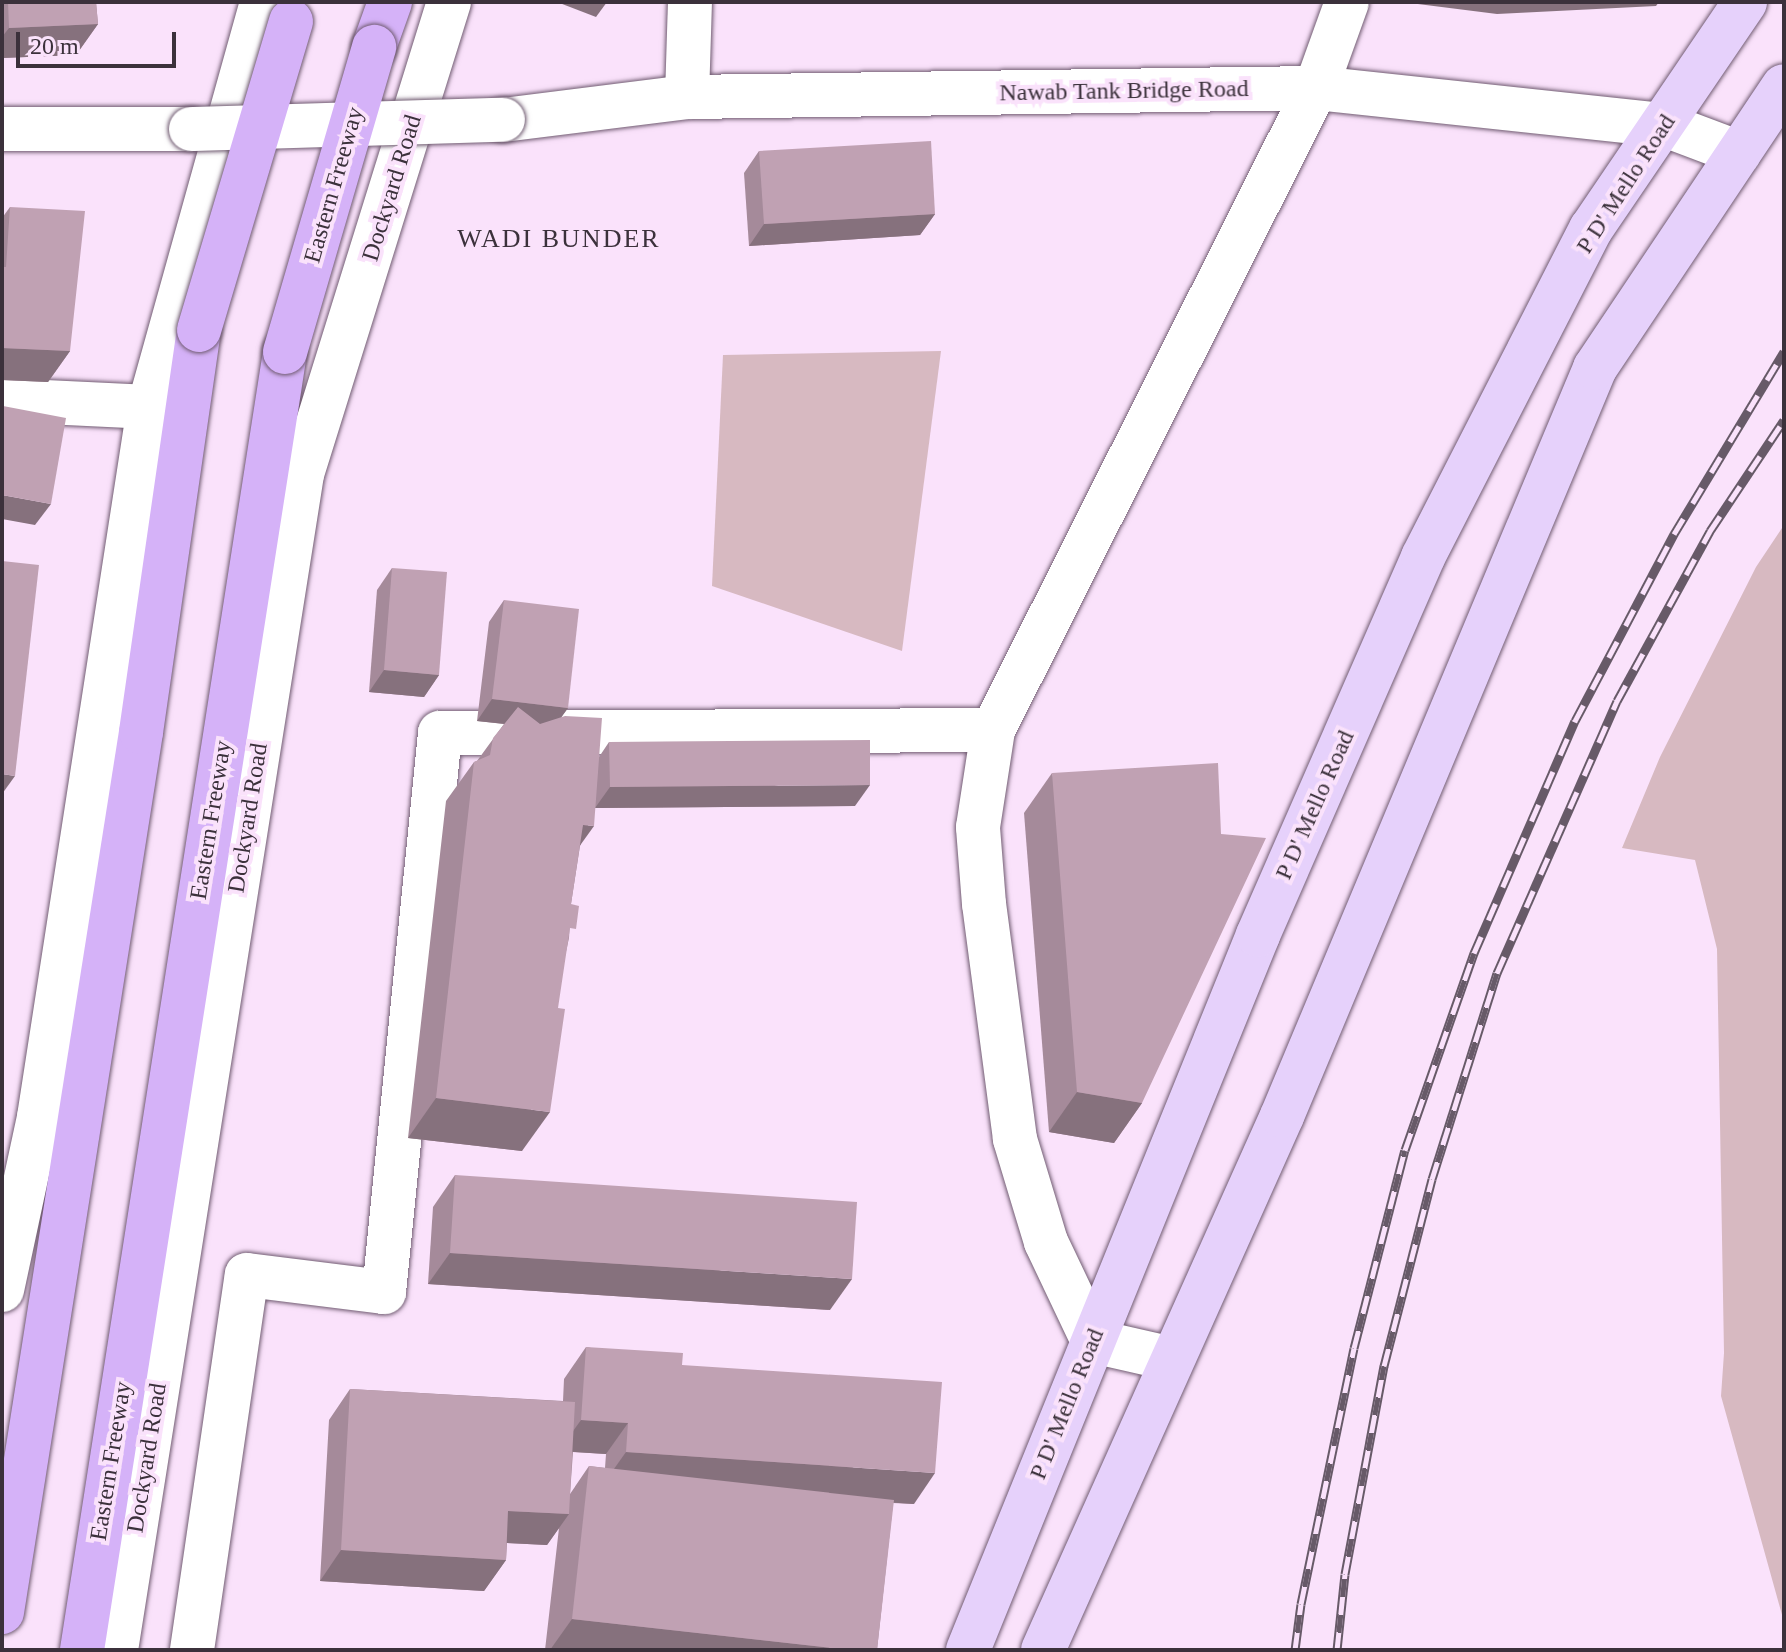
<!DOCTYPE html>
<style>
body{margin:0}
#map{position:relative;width:1786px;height:1652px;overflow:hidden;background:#fae2fb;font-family:Georgia,serif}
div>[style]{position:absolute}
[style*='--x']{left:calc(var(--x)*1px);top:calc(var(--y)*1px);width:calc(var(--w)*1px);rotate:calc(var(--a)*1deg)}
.green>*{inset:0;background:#d7b9c1}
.roads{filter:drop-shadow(0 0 2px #715c72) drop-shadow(0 0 2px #715c72)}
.minor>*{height:44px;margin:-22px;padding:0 22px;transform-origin:22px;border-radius:22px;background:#fff}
.major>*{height:44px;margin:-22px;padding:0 22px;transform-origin:22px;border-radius:22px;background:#e6d1fb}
.highway>*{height:44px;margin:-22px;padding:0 22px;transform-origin:22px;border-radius:22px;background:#d5b2f8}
.rail>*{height:9px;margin-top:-4.5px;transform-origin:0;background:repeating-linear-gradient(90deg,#fae2fb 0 18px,#675a68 0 36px);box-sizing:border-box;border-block:2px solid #675a68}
.bridges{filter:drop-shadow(0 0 2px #715c72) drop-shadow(0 0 2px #715c72)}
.minor-bridge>*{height:44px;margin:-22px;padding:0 22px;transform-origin:22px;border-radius:22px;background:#fff}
.highway-bridge>*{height:44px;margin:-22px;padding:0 22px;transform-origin:22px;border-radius:22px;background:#d5b2f8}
.wall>*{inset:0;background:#a58a9a}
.shaded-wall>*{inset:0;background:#86717d}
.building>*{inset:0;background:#c0a1b3}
span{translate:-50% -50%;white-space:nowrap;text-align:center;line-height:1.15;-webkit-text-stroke:8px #fae2fb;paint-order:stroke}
.street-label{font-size:24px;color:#3b313b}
.neighbourhood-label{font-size:26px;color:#3b313b;letter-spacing:2px}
.frame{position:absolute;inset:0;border:4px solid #3b313b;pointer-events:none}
.scale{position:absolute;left:16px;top:32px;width:160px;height:36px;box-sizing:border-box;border:4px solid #3b313b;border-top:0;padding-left:10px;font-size:24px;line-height:28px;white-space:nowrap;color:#3b313b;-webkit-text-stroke:6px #fae2fb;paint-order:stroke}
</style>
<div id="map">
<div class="green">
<i style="clip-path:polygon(941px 351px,902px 651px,712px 586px,723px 355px)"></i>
<i style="clip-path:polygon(1784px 525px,1784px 1622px,1721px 1396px,1724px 1353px,1717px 949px,1695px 860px,1622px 848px,1660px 757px,1756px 567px)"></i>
</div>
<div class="roads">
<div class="minor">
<i style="--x:687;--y:97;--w:95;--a:-88.2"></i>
<i style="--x:503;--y:120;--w:185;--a:-7.1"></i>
<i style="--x:687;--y:97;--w:629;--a:-0.82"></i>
<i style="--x:1316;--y:88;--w:351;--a:6.1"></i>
<i style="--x:1665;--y:125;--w:79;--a:20.7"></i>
<i style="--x:2;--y:129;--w:189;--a:0"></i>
<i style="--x:2;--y:400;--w:147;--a:2.7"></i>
<i style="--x:2;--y:1290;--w:177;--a:-77.9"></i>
<i style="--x:39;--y:1117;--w:718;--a:-81.19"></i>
<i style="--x:149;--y:407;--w:420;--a:-74.4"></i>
<i style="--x:1172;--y:1359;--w:81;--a:-167.2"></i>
<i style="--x:1093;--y:1341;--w:110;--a:-115.4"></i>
<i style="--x:1046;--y:1242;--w:108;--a:-106.8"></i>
<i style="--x:1015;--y:1139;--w:237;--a:-97.5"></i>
<i style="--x:984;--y:904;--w:77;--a:-94.5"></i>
<i style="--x:978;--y:827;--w:98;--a:-81.2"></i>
<i style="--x:993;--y:730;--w:719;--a:-63.29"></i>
<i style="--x:1316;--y:88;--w:91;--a:-70.2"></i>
<i style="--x:116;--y:1650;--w:1191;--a:-81.01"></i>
<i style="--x:302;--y:474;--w:494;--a:-72.7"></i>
<i style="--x:192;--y:1650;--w:379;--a:-81.7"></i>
<i style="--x:247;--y:1275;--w:138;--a:7.1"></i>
<i style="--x:384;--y:1292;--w:562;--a:-84.28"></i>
<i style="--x:440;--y:733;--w:553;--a:-0.31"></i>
</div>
<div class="major">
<i style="--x:968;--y:1650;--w:772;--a:-67.92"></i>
<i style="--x:1258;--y:935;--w:412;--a:-66.4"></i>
<i style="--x:1423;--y:557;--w:369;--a:-62.9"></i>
<i style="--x:1591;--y:229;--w:274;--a:-55.8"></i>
<i style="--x:1043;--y:1650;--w:585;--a:-65.89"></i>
<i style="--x:1282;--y:1116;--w:811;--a:-67.29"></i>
<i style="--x:1595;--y:368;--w:339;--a:-56.2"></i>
</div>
<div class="highway">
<i style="--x:374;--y:47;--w:48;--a:-70.4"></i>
<i style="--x:2;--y:1612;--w:891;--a:-81.02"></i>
<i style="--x:141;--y:732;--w:406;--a:-81.8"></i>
<i style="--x:82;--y:1650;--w:1314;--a:-81.11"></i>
</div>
</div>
<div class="rail">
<i style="--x:1295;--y:1650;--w:46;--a:-82.6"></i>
<i style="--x:1301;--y:1604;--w:261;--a:-78.3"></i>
<i style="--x:1354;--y:1348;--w:204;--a:-75.6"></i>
<i style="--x:1405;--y:1150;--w:209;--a:-70.7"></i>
<i style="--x:1474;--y:953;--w:253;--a:-66.5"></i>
<i style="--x:1575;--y:721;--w:212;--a:-62.1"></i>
<i style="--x:1674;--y:534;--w:213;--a:-58.9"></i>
<i style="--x:1337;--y:1650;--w:76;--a:-84"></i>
<i style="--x:1345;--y:1574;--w:212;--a:-79.4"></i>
<i style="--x:1384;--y:1366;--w:193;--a:-75.6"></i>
<i style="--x:1432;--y:1179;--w:216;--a:-72.5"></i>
<i style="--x:1497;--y:973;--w:297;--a:-66.2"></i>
<i style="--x:1617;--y:701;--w:194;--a:-61.3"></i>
<i style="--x:1710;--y:531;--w:133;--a:-56.3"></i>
</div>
<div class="bridges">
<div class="minor-bridge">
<i style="--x:191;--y:129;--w:312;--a:-1.7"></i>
</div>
<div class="highway-bridge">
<i style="--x:199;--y:330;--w:322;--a:-73.4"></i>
<i style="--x:285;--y:352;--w:318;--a:-73.7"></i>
</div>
</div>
<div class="wall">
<i style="clip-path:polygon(2px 2px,96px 2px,98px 24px,76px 55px,2px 58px)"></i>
<i style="clip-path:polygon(759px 151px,935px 214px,920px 235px,749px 246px,744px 173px)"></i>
<i style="clip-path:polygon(10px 207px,70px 351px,48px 382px,2px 380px,2px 218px)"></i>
<i style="clip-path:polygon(392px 568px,439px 675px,424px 697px,369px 692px,377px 590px)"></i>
<i style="clip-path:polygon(504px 600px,568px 708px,561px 717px,599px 757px,609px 742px,855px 806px,595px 808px,580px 846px,571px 904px,569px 938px,522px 1151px,408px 1138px,446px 801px,474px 762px,477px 761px,504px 724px,477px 721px,489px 622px)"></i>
<i style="clip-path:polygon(1052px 773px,1142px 1103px,1114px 1143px,1049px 1132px,1024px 813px)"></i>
<i style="clip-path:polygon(455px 1175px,830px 1310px,428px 1284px,433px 1207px)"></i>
<i style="clip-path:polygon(evenodd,586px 1347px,682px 1365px,914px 1504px,893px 1503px,877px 1650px,545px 1650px,559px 1528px,547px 1545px,507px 1543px,506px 1560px,484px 1591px,320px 1581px,329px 1420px,350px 1389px,563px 1401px,564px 1379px,586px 1347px,573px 1452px,606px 1454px,605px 1468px,589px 1466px,570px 1494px,573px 1452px)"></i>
</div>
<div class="shaded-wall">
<i style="clip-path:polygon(557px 2px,607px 2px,596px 17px)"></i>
<i style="clip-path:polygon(816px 2px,856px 2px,814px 4px)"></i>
<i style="clip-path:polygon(1402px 2px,1659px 2px,1656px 6px,1497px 14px)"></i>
<i style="clip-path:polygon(98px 24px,76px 55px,2px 58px,2px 37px,9px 28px)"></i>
<i style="clip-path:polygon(935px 214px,920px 235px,749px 246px,764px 224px)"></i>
<i style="clip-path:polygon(2px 348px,70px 351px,48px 382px,2px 380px)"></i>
<i style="clip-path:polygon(2px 495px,51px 504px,35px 525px,2px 519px)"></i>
<i style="clip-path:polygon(384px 670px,439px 675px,424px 697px,369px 692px)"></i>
<i style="clip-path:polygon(492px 699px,568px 708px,553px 729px,477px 721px)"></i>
<i style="clip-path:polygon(2px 774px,15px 776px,2px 794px)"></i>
<i style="clip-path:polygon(870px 785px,855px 806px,595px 808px,610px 787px)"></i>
<i style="clip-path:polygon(583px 825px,594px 826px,566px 865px)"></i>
<i style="clip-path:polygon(1077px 1092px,1142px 1103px,1114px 1143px,1049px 1132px)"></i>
<i style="clip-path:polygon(436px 1098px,550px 1112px,522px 1151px,408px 1138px)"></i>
<i style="clip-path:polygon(450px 1253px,852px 1279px,830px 1310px,428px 1284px)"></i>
<i style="clip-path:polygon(581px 1420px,628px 1423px,606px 1454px,559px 1451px)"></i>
<i style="clip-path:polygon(626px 1452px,935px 1473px,914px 1504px,604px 1483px)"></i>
<i style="clip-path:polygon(508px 1511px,569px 1514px,547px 1545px,487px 1542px)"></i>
<i style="clip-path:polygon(341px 1550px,506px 1560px,484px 1591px,320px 1581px)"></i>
<i style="clip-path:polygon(572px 1619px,849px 1650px,550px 1650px)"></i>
</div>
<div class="building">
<i style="clip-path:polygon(8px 2px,96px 2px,98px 24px,9px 28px)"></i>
<i style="clip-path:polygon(931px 141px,935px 214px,764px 224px,759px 151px)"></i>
<i style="clip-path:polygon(10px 207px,85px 211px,70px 351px,2px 348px,2px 267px,6px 267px)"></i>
<i style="clip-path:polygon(3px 406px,66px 418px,51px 504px,2px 495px)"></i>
<i style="clip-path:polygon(2px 561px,39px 565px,15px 776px,2px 774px)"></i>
<i style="clip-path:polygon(392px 568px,447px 572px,439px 675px,384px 670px)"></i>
<i style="clip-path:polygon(504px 600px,579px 609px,568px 708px,492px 699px)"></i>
<i style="clip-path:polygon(518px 707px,540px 724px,565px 716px,602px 718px,594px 826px,583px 825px,571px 904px,579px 906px,576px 929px,570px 928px,558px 1008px,565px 1009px,550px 1112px,436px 1098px,474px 762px,490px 755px,493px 738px)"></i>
<i style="clip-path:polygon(870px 740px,870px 785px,610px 787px,609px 742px)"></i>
<i style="clip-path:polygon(1218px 763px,1221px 834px,1266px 838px,1142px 1103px,1077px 1092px,1052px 773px)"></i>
<i style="clip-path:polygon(455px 1175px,857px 1202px,852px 1279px,450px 1253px)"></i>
<i style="clip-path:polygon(586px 1347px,683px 1353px,682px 1365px,942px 1382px,935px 1473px,626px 1452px,628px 1423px,581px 1420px)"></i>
<i style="clip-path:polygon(350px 1389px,575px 1402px,569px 1514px,508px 1511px,506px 1560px,341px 1550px)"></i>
<i style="clip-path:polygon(589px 1466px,894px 1500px,877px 1650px,849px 1650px,572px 1619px)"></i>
</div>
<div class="street-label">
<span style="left:1124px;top:91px;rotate:-1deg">Nawab Tank Bridge Road</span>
<span style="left:1626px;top:184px;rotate:-57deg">P D' Mello Road</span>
<span style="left:334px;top:185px;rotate:-74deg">Eastern Freeway</span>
<span style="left:392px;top:188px;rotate:-73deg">Dockyard Road</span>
<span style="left:1315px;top:805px;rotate:-66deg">P D' Mello Road</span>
<span style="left:248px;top:818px;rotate:-81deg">Dockyard Road</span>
<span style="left:211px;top:820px;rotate:-81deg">Eastern Freeway</span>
<span style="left:1067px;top:1404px;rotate:-68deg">P D' Mello Road</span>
<span style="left:147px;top:1458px;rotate:-81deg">Dockyard Road</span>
<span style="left:111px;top:1461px;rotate:-81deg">Eastern Freeway</span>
</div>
<div class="neighbourhood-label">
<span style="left:559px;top:239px">WADI BUNDER</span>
</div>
<div class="frame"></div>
<div class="scale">20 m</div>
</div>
